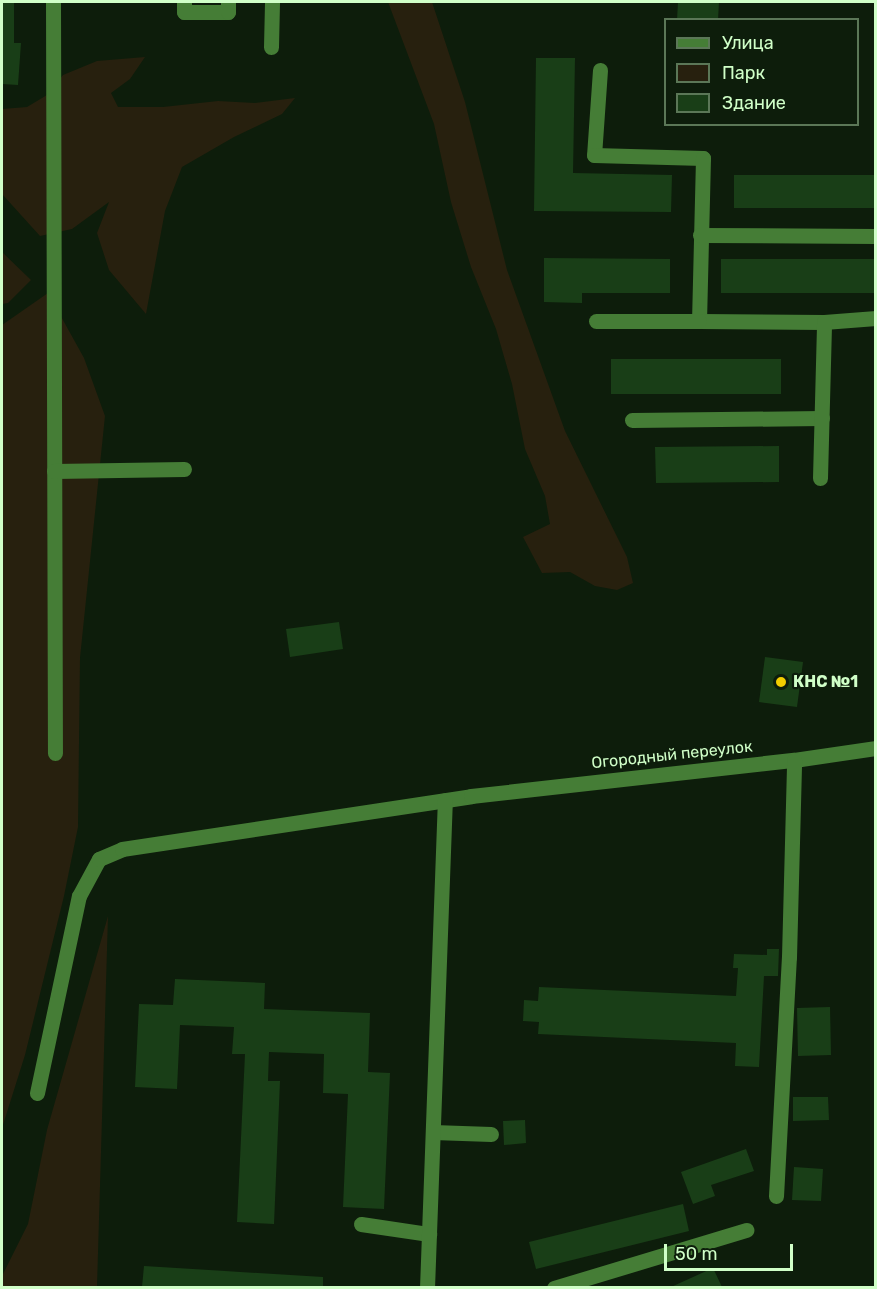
<!DOCTYPE html>
<meta charset="utf-8">
<style>
body{margin:0}
#map{position:relative;width:877px;height:1289px;overflow:hidden;background:#0d1d0b;font-family:Rubik,sans-serif}
div>[style]{position:absolute}
[style*='--x']{left:calc(var(--x)*1px);top:calc(var(--y)*1px);width:calc(var(--w)*1px);rotate:calc(var(--a)*1deg)}
.green>*{inset:0;background:#27200e}
.building>*{inset:0;background:#193e17}
.minor>*{height:15px;margin:-7.5px;padding:0 7.5px;transform-origin:7.5px;border-radius:7.5px;background:#457d36}
.dots>*{width:16px;height:16px;translate:-50% -50%;box-sizing:border-box;border:3px solid #0d1d0b;border-radius:50%}
span{translate:-50% -50%;white-space:nowrap;text-align:center;line-height:1.15;-webkit-text-stroke:4.5px #0d1d0b;paint-order:stroke}
.poi-label{font-size:16px;color:#d0ffc8;font-weight:700}
.left{translate:0 -50%;text-align:left}
.street-label{font-size:16px;color:#d0ffc8}
.frame{position:absolute;inset:0;border:3px solid #d0ffc8;pointer-events:none}
.legend{position:absolute;left:664px;top:18px;width:195px;height:108px;box-sizing:border-box;background:#0d1d0b;border:2px solid #5b7757;margin:0;padding:8px 10px;list-style:none;font-size:18px;color:#d0ffc8}
.legend li{display:flex;align-items:center;gap:12px;height:30px}
.legend b{width:30px;border:2px solid #5b7757}
.scale{position:absolute;left:664px;top:1244px;width:129px;height:27px;box-sizing:border-box;border:3px solid #d0ffc8;border-top:0;padding-left:8px;font-size:18px;line-height:21px;white-space:nowrap;color:#d0ffc8;-webkit-text-stroke:4px #0d1d0b;paint-order:stroke}
</style>
<div id="map">
<div class="green">
<i style="clip-path:polygon(388px 2px,432px 2px,465px 102px,507px 270px,565px 431px,627px 557px,633px 583px,617px 590px,595px 586px,570px 572px,542px 573px,523px 537px,550px 524px,545px 496px,525px 449px,512px 384px,496px 329px,471px 267px,451px 202px,434px 124px)"></i>
<i style="clip-path:polygon(145px 57px,130px 79px,111px 93px,118px 107px,163px 107px,218px 101px,255px 103px,295px 98px,282px 114px,234px 137px,182px 167px,165px 211px,146px 314px,109px 270px,97px 233px,109px 202px,72px 229px,40px 236px,2px 194px,2px 109px,27px 107px,47px 95px,63px 75px,97px 61px)"></i>
<i style="clip-path:polygon(2px 252px,31px 280px,8px 303px,2px 304px)"></i>
<i style="clip-path:polygon(48px 293px,84px 358px,105px 416px,80px 658px,78px 827px,64px 896px,25px 1055px,2px 1128px,2px 325px)"></i>
<i style="clip-path:polygon(108px 916px,97px 1287px,2px 1287px,2px 1276px,28px 1224px,47px 1130px)"></i>
</div>
<div class="building">
<i style="clip-path:polygon(2px 2px,14px 2px,14px 43px,21px 43px,18px 85px,2px 84px)"></i>
<i style="clip-path:polygon(678px 2px,719px 2px,718px 20px,677px 20px)"></i>
<i style="clip-path:polygon(536px 58px,575px 58px,573px 173px,672px 175px,671px 212px,534px 211px)"></i>
<i style="clip-path:polygon(734px 175px,876px 175px,876px 208px,734px 208px)"></i>
<i style="clip-path:polygon(544px 258px,670px 259px,670px 293px,582px 293px,582px 303px,544px 302px)"></i>
<i style="clip-path:polygon(721px 259px,876px 259px,876px 293px,721px 293px)"></i>
<i style="clip-path:polygon(611px 359px,781px 359px,781px 394px,611px 394px)"></i>
<i style="clip-path:polygon(779px 446px,779px 482px,656px 483px,655px 447px)"></i>
<i style="clip-path:polygon(339px 622px,343px 649px,290px 657px,286px 629px)"></i>
<i style="clip-path:polygon(765px 657px,803px 662px,797px 707px,759px 702px)"></i>
<i style="clip-path:polygon(767px 949px,779px 949px,778px 976px,764px 976px,759px 1067px,735px 1066px,736px 1043px,538px 1034px,539px 1022px,523px 1021px,524px 1000px,538px 1001px,539px 987px,736px 996px,738px 968px,733px 968px,734px 954px,767px 955px)"></i>
<i style="clip-path:polygon(175px 979px,265px 983px,264px 1009px,370px 1013px,368px 1072px,390px 1073px,384px 1209px,343px 1207px,348px 1094px,323px 1093px,324px 1054px,269px 1052px,268px 1081px,280px 1081px,274px 1224px,237px 1222px,245px 1054px,232px 1054px,234px 1027px,180px 1025px,177px 1089px,135px 1087px,139px 1004px,173px 1005px)"></i>
<i style="clip-path:polygon(830px 1007px,831px 1055px,798px 1056px,797px 1008px)"></i>
<i style="clip-path:polygon(793px 1097px,828px 1097px,829px 1120px,793px 1121px)"></i>
<i style="clip-path:polygon(525px 1120px,526px 1143px,504px 1145px,503px 1121px)"></i>
<i style="clip-path:polygon(746px 1149px,754px 1171px,711px 1185px,715px 1196px,693px 1204px,681px 1172px)"></i>
<i style="clip-path:polygon(794px 1167px,823px 1169px,821px 1201px,792px 1200px)"></i>
<i style="clip-path:polygon(683px 1204px,689px 1231px,536px 1269px,529px 1242px)"></i>
<i style="clip-path:polygon(144px 1266px,323px 1277px,323px 1287px,142px 1287px)"></i>
<i style="clip-path:polygon(713px 1268px,722px 1287px,671px 1287px)"></i>
</div>
<div class="minor">
<i style="--x:53;--y:2;--w:751;--a:89.85"></i>
<i style="--x:184;--y:2;--w:10;--a:90"></i>
<i style="--x:184;--y:12;--w:44;--a:0"></i>
<i style="--x:228;--y:12;--w:10;--a:-90"></i>
<i style="--x:271;--y:47;--w:45;--a:-88.7"></i>
<i style="--x:600;--y:70;--w:85;--a:94"></i>
<i style="--x:594;--y:155;--w:109;--a:1.6"></i>
<i style="--x:703;--y:158;--w:163;--a:91.4"></i>
<i style="--x:699;--y:321;--w:125;--a:0.5"></i>
<i style="--x:824;--y:322;--w:52;--a:-4.4"></i>
<i style="--x:700;--y:235;--w:176;--a:0.3"></i>
<i style="--x:596;--y:321;--w:103;--a:0"></i>
<i style="--x:632;--y:420;--w:190;--a:-0.6"></i>
<i style="--x:54;--y:471;--w:130;--a:-0.9"></i>
<i style="--x:820;--y:478;--w:156;--a:-88.5"></i>
<i style="--x:37;--y:1093;--w:201;--a:-78"></i>
<i style="--x:79;--y:896;--w:42;--a:-61.6"></i>
<i style="--x:99;--y:859;--w:25;--a:-23"></i>
<i style="--x:122;--y:849;--w:353;--a:-8.6"></i>
<i style="--x:471;--y:796;--w:325;--a:-6.4"></i>
<i style="--x:794;--y:760;--w:83;--a:-8.3"></i>
<i style="--x:433;--y:1132;--w:58;--a:2"></i>
<i style="--x:776;--y:1196;--w:239;--a:-86.9"></i>
<i style="--x:789;--y:957;--w:197;--a:-88.5"></i>
<i style="--x:361;--y:1224;--w:69;--a:8.4"></i>
<i style="--x:427;--y:1288;--w:488;--a:-87.9"></i>
<i style="--x:554;--y:1288;--w:201;--a:-16.8"></i>
</div>
<div class="dots">
<i style="left:781px;top:682px;background:#f3cd00"></i>
</div>
<div class="poi-label">
<span class="left" style="left:793px;top:682px">КНС №1</span>
</div>
<div class="street-label">
<span style="left:672px;top:755px;rotate:-6deg">Огородный переулок</span>
</div>
<div class="frame"></div>
<ul class="legend">
<li><b style="height:8px;background:#457d36"></b>Улица</li>
<li><b style="height:16px;background:#27200e"></b>Парк</li>
<li><b style="height:16px;background:#193e17"></b>Здание</li>
</ul>
<div class="scale">50 m</div>
</div>
